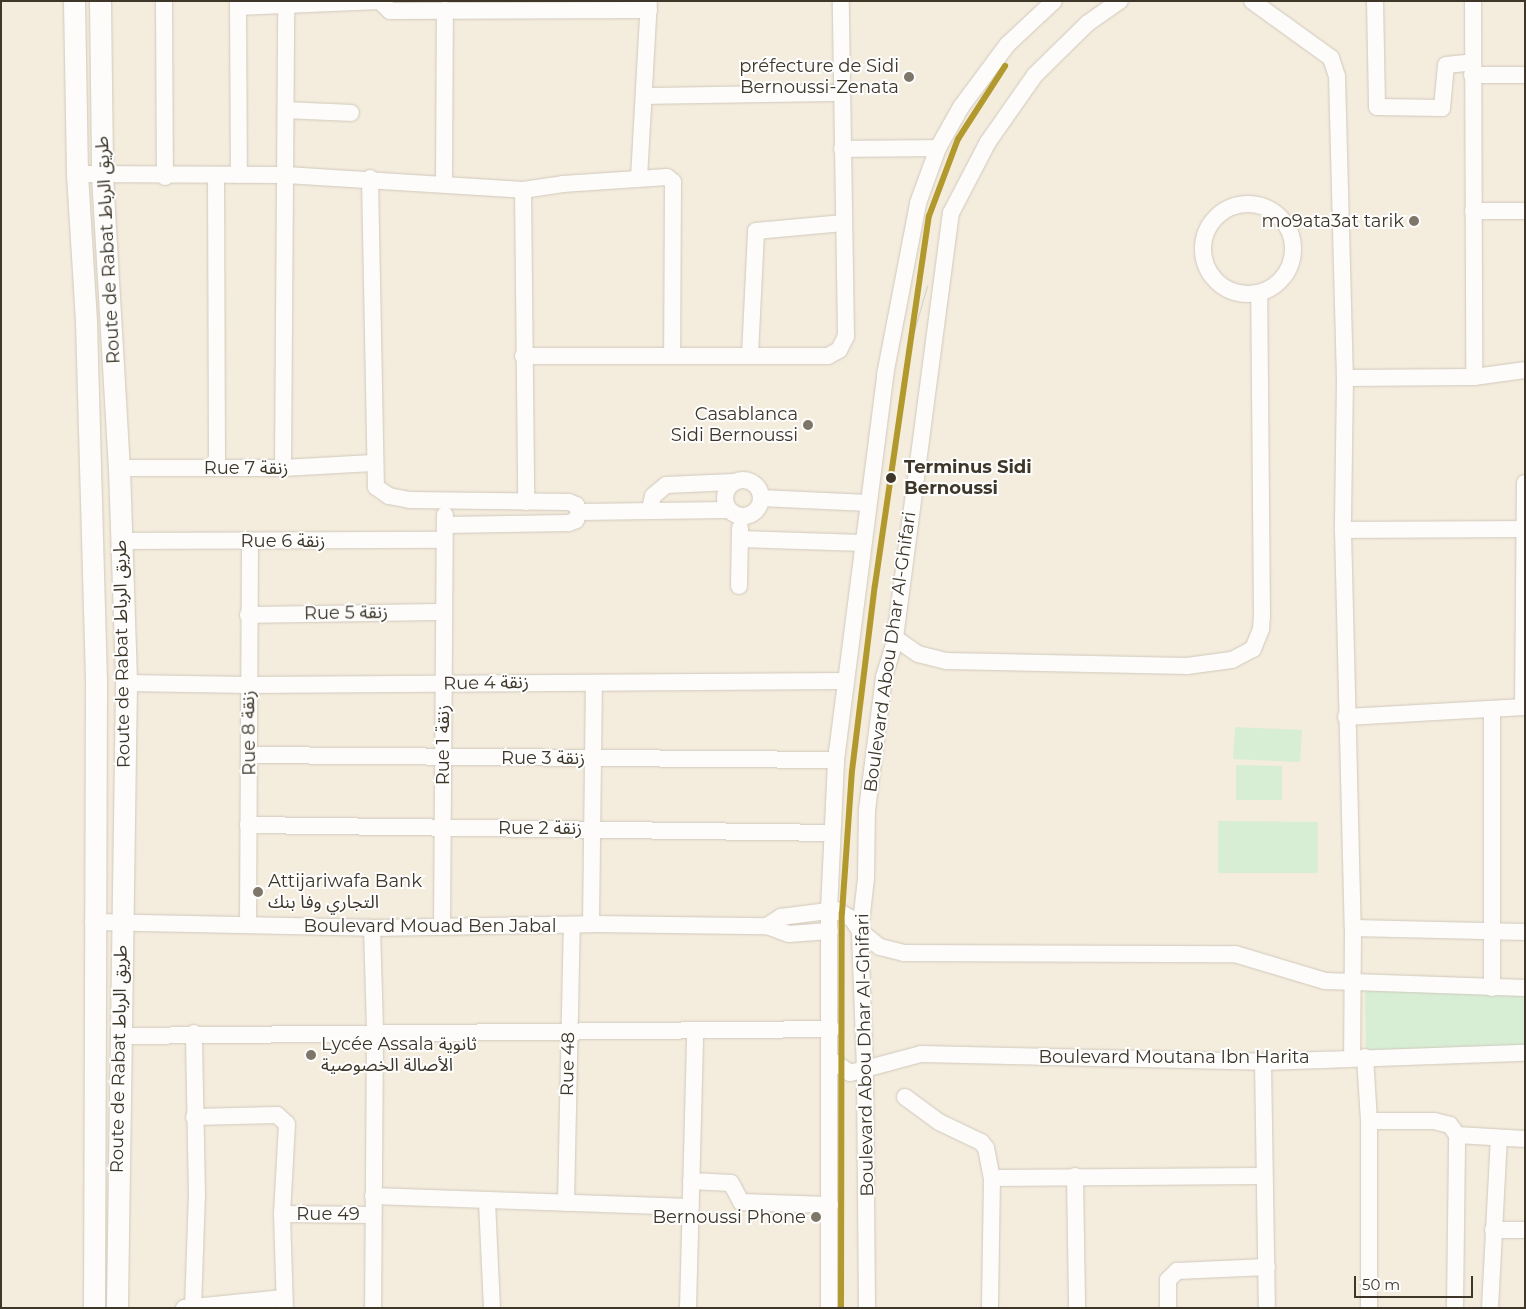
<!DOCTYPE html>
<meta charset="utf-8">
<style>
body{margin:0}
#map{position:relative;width:1526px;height:1309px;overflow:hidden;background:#f4ecdd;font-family:Montserrat,"Noto Sans Arabic",sans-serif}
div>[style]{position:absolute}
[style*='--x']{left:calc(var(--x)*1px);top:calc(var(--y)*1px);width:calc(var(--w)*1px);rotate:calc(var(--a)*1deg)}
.green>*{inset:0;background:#d7eed5}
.roads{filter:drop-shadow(0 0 1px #d0c9bc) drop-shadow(0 0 1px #d0c9bc)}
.minor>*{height:16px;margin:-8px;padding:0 8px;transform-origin:8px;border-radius:8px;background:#fdfcfa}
.minor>.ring{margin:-8px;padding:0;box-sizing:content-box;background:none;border:16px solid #fdfcfa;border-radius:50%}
.major>*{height:21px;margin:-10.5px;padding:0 10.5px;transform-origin:10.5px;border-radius:10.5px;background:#fdfcfa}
.tram>*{height:1px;margin:-0.5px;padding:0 0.5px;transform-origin:0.5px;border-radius:0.5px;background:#d2d0cb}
.tram-1>*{height:6px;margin:-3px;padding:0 3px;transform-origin:3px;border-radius:3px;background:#b2992d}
.dots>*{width:14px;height:14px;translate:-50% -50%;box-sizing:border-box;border:2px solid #fefefe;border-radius:50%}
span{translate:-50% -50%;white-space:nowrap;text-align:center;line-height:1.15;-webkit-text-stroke:4px #fefefe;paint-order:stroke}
.poi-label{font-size:18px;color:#3e3729}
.right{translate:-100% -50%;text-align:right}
.left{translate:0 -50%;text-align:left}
.street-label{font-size:18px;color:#3e3729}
.stop-label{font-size:18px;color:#3e3729;font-weight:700}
.frame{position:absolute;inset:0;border:2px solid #3e3729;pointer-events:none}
.scale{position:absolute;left:1354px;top:1276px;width:119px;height:22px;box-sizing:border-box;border:2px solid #3e3729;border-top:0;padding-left:6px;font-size:15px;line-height:18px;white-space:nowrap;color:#3e3729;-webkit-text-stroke:4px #fefefe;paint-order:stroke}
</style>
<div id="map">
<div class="green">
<i style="clip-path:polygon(1235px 727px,1302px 730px,1300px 762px,1233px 759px)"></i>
<i style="clip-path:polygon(1236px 765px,1282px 766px,1282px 800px,1236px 800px)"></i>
<i style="clip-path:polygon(1218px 821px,1318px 822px,1318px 873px,1218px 873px)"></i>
<i style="clip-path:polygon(1365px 987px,1525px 989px,1525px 1050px,1366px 1050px)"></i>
</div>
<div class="roads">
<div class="minor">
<i style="--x:164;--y:1;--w:176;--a:89.7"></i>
<i style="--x:238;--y:1;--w:174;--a:89.7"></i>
<i style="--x:380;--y:1;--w:14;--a:45"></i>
<i style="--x:390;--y:11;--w:259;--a:-0.2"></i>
<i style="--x:1252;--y:1;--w:97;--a:35.8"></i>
<i style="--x:1331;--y:58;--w:19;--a:72"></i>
<i style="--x:1337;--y:76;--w:302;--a:88.5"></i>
<i style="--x:1345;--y:378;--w:152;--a:90.8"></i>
<i style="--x:1343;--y:530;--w:398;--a:88.6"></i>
<i style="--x:1353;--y:928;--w:128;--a:90.4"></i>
<i style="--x:1375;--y:1;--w:106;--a:88.9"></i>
<i style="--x:1377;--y:107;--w:65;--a:0.9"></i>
<i style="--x:1442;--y:108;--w:43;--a:-84.7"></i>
<i style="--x:1446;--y:65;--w:27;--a:-6"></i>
<i style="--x:1473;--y:1;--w:376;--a:89.8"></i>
<i style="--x:238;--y:7;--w:142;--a:-2.4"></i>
<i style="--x:1472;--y:75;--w:53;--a:0"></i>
<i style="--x:646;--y:96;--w:195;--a:-0.9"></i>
<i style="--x:286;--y:110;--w:65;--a:2.6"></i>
<i style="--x:842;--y:149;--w:96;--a:-0.6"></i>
<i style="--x:77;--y:174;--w:209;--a:0.3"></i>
<i style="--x:286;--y:175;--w:237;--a:3.6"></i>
<i style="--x:523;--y:190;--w:40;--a:-8.5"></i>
<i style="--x:563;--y:184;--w:104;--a:-3.9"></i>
<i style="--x:667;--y:177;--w:8;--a:40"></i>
<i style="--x:673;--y:182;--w:173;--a:90.3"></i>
<i style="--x:216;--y:176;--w:292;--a:89.8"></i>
<i style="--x:370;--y:178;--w:309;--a:88.9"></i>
<i style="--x:376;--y:487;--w:16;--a:35"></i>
<i style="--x:389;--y:496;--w:21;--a:11"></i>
<i style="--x:410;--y:500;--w:159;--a:0.7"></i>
<i style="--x:569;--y:502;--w:8;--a:23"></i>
<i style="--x:576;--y:505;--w:8;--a:67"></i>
<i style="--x:579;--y:512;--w:9;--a:111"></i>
<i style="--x:576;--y:520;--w:8;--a:157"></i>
<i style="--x:569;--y:523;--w:124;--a:179.1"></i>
<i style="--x:639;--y:178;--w:177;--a:-86.8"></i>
<i style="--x:444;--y:184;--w:174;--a:-89.7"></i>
<i style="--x:523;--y:190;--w:312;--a:89.4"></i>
<i class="ring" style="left:1203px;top:204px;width:74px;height:74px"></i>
<i style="--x:1473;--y:211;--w:52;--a:0"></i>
<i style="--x:750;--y:355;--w:124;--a:-87.2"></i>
<i style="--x:756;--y:231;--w:88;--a:-5.2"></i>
<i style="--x:523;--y:356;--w:305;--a:0"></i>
<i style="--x:828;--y:356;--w:13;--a:-29"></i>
<i style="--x:839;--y:350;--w:16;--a:-63"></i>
<i style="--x:846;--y:336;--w:335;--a:-90.9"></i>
<i style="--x:1345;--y:378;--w:129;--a:-0.4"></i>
<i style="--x:1474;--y:377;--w:51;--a:-7.8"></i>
<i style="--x:119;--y:468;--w:164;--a:0"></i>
<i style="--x:283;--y:468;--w:90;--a:-3.2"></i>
<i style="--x:283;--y:468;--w:461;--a:-89.6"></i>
<i class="ring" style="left:725px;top:480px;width:20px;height:20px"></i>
<i style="--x:761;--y:498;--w:107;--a:2.7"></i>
<i style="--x:650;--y:509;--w:13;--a:-77"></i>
<i style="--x:653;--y:496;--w:17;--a:-40"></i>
<i style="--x:666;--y:485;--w:67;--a:-2.6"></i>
<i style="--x:579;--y:512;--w:150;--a:-0.8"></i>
<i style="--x:1343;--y:530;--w:180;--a:-0.3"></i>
<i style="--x:740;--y:539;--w:123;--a:1.9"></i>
<i style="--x:121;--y:541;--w:323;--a:-0.2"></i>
<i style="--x:739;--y:586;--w:58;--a:-89"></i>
<i style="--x:248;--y:615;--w:196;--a:-0.9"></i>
<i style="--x:895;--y:638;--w:28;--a:35"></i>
<i style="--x:918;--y:654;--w:30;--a:14"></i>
<i style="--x:947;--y:661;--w:240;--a:1.2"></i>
<i style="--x:1187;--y:666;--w:45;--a:-7.6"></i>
<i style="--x:1232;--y:660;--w:24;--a:-28"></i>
<i style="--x:1253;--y:649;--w:22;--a:-68"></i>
<i style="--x:1261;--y:629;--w:13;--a:-86"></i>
<i style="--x:1262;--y:616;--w:323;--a:-90.5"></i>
<i style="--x:126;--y:683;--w:122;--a:0.9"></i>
<i style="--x:248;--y:685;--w:597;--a:-0.38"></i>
<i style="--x:1523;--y:707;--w:224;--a:-89.5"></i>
<i style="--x:1492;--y:709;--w:279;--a:90"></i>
<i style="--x:1346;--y:717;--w:179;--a:-3.2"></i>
<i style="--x:250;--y:755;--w:586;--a:0.49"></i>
<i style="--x:248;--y:825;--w:584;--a:0.78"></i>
<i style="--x:93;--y:922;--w:279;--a:1.2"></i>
<i style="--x:372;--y:928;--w:219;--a:-1"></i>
<i style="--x:591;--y:924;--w:176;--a:0.7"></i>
<i style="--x:767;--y:926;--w:23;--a:20"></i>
<i style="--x:789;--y:934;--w:41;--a:-4.2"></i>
<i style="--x:591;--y:924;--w:240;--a:-89.3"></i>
<i style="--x:248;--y:925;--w:384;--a:-89.7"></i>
<i style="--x:767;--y:926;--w:17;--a:-33"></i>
<i style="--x:781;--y:917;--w:55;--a:-7.3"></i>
<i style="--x:836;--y:910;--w:18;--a:29"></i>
<i style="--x:852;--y:919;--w:14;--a:56"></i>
<i style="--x:860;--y:931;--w:26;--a:39"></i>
<i style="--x:880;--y:947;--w:25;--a:14"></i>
<i style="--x:904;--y:953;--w:331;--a:0.2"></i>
<i style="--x:1235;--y:954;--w:94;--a:16.7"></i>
<i style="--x:1325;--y:981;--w:200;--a:2"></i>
<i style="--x:442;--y:927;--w:412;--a:-89.6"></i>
<i style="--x:372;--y:928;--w:104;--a:88.3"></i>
<i style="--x:375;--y:1032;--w:276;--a:90.4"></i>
<i style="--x:1353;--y:928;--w:172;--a:1.3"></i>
<i style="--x:119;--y:1036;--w:713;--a:-0.56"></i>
<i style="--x:1365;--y:1057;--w:64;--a:86.4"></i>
<i style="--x:1369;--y:1121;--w:187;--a:90"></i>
<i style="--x:831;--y:1060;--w:23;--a:34"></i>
<i style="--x:850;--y:1073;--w:73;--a:-15"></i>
<i style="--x:921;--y:1054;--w:342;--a:1.3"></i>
<i style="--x:1263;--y:1062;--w:262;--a:-2"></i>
<i style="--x:1263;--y:1062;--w:246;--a:89.1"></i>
<i style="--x:905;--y:1097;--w:42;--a:36.3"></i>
<i style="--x:939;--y:1122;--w:47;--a:25.5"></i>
<i style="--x:981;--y:1142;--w:8;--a:50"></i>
<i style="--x:986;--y:1148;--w:31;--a:79"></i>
<i style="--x:992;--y:1178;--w:130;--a:90.9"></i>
<i style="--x:194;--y:1117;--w:83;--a:-1.4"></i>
<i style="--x:277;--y:1115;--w:13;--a:42"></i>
<i style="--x:287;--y:1124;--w:90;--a:93.2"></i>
<i style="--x:282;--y:1214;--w:94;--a:88.2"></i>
<i style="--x:1369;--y:1121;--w:65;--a:0"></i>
<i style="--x:1434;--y:1121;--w:16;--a:14"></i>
<i style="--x:1450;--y:1125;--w:12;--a:55"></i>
<i style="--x:1457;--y:1135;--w:68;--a:3.4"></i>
<i style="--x:1075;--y:1176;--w:132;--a:89.1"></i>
<i style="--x:992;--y:1178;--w:272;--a:-0.4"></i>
<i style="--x:691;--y:1181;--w:40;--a:2.9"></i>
<i style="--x:731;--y:1183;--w:21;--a:62"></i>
<i style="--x:741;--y:1202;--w:89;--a:1.9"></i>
<i style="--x:373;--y:1196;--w:317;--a:2"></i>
<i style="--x:487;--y:1202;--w:106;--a:87.3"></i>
<i style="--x:566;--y:1203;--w:278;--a:-88.8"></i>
<i style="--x:282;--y:1214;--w:91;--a:0.6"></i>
<i style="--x:1493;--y:1230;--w:32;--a:0"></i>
<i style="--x:184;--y:1308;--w:100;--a:-5.7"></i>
<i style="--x:193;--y:1308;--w:112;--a:-88"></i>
<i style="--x:197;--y:1196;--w:163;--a:-91.1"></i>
<i style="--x:688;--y:1308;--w:276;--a:-88.5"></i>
<i style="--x:829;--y:1308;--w:398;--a:-90"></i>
<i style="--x:829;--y:910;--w:150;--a:-87.3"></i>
<i style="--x:836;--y:760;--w:388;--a:-82.7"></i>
<i style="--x:885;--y:375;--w:175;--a:-79.1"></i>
<i style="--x:918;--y:203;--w:59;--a:-70"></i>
<i style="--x:938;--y:148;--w:47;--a:-60.7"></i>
<i style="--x:961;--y:107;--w:77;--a:-53.4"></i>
<i style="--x:1007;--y:45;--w:64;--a:-43.1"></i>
<i style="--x:867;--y:1308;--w:238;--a:-90.5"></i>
<i style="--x:865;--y:1070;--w:139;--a:-92.1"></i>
<i style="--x:860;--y:931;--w:53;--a:-83.5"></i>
<i style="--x:866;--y:878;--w:68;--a:-89.2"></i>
<i style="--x:867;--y:810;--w:134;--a:-82.7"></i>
<i style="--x:884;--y:677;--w:34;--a:-73"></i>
<i style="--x:894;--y:645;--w:436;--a:-82.5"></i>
<i style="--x:951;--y:213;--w:80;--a:-62.5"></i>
<i style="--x:988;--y:142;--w:82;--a:-55"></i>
<i style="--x:1035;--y:75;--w:74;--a:-44.5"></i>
<i style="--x:1088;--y:23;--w:39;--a:-35"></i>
<i style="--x:1168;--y:1308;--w:28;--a:-90"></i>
<i style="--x:1168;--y:1280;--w:13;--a:-45"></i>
<i style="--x:1177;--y:1271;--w:90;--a:-2.5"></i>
<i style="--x:1455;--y:1308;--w:173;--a:-89.3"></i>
<i style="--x:1490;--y:1308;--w:169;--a:-87"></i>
</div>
<div class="major">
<i style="--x:74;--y:1;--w:173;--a:89"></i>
<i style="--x:77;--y:174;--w:148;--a:86.5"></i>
<i style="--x:86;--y:322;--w:358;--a:88.4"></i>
<i style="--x:96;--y:680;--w:628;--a:90.18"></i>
<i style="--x:100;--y:1;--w:174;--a:89.3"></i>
<i style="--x:102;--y:175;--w:293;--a:86.7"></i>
<i style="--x:119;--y:468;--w:215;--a:88.1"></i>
<i style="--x:126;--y:683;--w:625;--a:90.83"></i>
</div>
</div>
<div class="tram">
<i style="--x:909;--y:348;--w:65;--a:-73.8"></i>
</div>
<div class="tram-1">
<i style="--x:841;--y:1308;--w:395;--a:-89.9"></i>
<i style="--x:842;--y:913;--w:142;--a:-86"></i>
<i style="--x:852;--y:771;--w:187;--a:-83"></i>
<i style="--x:875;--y:585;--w:373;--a:-81.7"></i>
<i style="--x:929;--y:216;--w:82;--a:-69.4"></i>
<i style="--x:958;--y:139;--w:87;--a:-57.2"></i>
</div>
<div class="dots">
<i style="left:909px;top:77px;background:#7e7668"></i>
<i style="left:1414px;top:221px;background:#7e7668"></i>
<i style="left:808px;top:425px;background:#7e7668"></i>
<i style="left:891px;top:478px;background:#3e3729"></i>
<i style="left:258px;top:892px;background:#7e7668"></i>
<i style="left:311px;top:1055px;background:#7e7668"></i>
<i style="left:816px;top:1217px;background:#7e7668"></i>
</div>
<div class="poi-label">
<span class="right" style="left:899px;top:77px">préfecture de Sidi<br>Bernoussi-Zenata</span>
<span class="right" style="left:1404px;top:221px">mo9ata3at tarik</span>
<span class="right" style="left:798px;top:425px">Casablanca<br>Sidi Bernoussi</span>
<span class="left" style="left:268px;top:892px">Attijariwafa Bank<br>التجاري وفا بنك</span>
<span class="left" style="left:321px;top:1055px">Lycée Assala ثانوية<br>الأصالة الخصوصية</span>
<span class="right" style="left:806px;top:1217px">Bernoussi Phone</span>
</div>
<div class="street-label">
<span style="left:108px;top:250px;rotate:-93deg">Route de Rabat طريق الرباط</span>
<span style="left:246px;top:468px">Rue 7 زنقة</span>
<span style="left:283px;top:541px">Rue 6 زنقة</span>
<span style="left:346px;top:613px;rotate:-1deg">Rue 5 زنقة</span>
<span style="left:890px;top:652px;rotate:-82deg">Boulevard Abou Dhar Al-Ghifari</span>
<span style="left:122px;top:654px;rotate:-91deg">Route de Rabat طريق الرباط</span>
<span style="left:486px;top:683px;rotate:-1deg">Rue 4 زنقة</span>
<span style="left:249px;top:733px;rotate:-91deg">Rue 8 زنقة</span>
<span style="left:443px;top:745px;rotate:-90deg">Rue 1 زنقة</span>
<span style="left:543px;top:758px">Rue 3 زنقة</span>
<span style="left:540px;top:828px">Rue 2 زنقة</span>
<span style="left:430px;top:926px">Boulevard Mouad Ben Jabal</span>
<span style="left:865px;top:1055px;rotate:-91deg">Boulevard Abou Dhar Al-Ghifari</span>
<span style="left:1174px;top:1057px">Boulevard Moutana Ibn Harita</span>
<span style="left:119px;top:1059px;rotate:-89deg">Route de Rabat طريق الرباط</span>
<span style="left:568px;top:1064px;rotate:-89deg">Rue 48</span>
<span style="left:328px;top:1214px">Rue 49</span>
</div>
<div class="stop-label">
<span class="left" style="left:904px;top:478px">Terminus Sidi<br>Bernoussi</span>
</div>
<div class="frame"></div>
<div class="scale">50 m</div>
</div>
